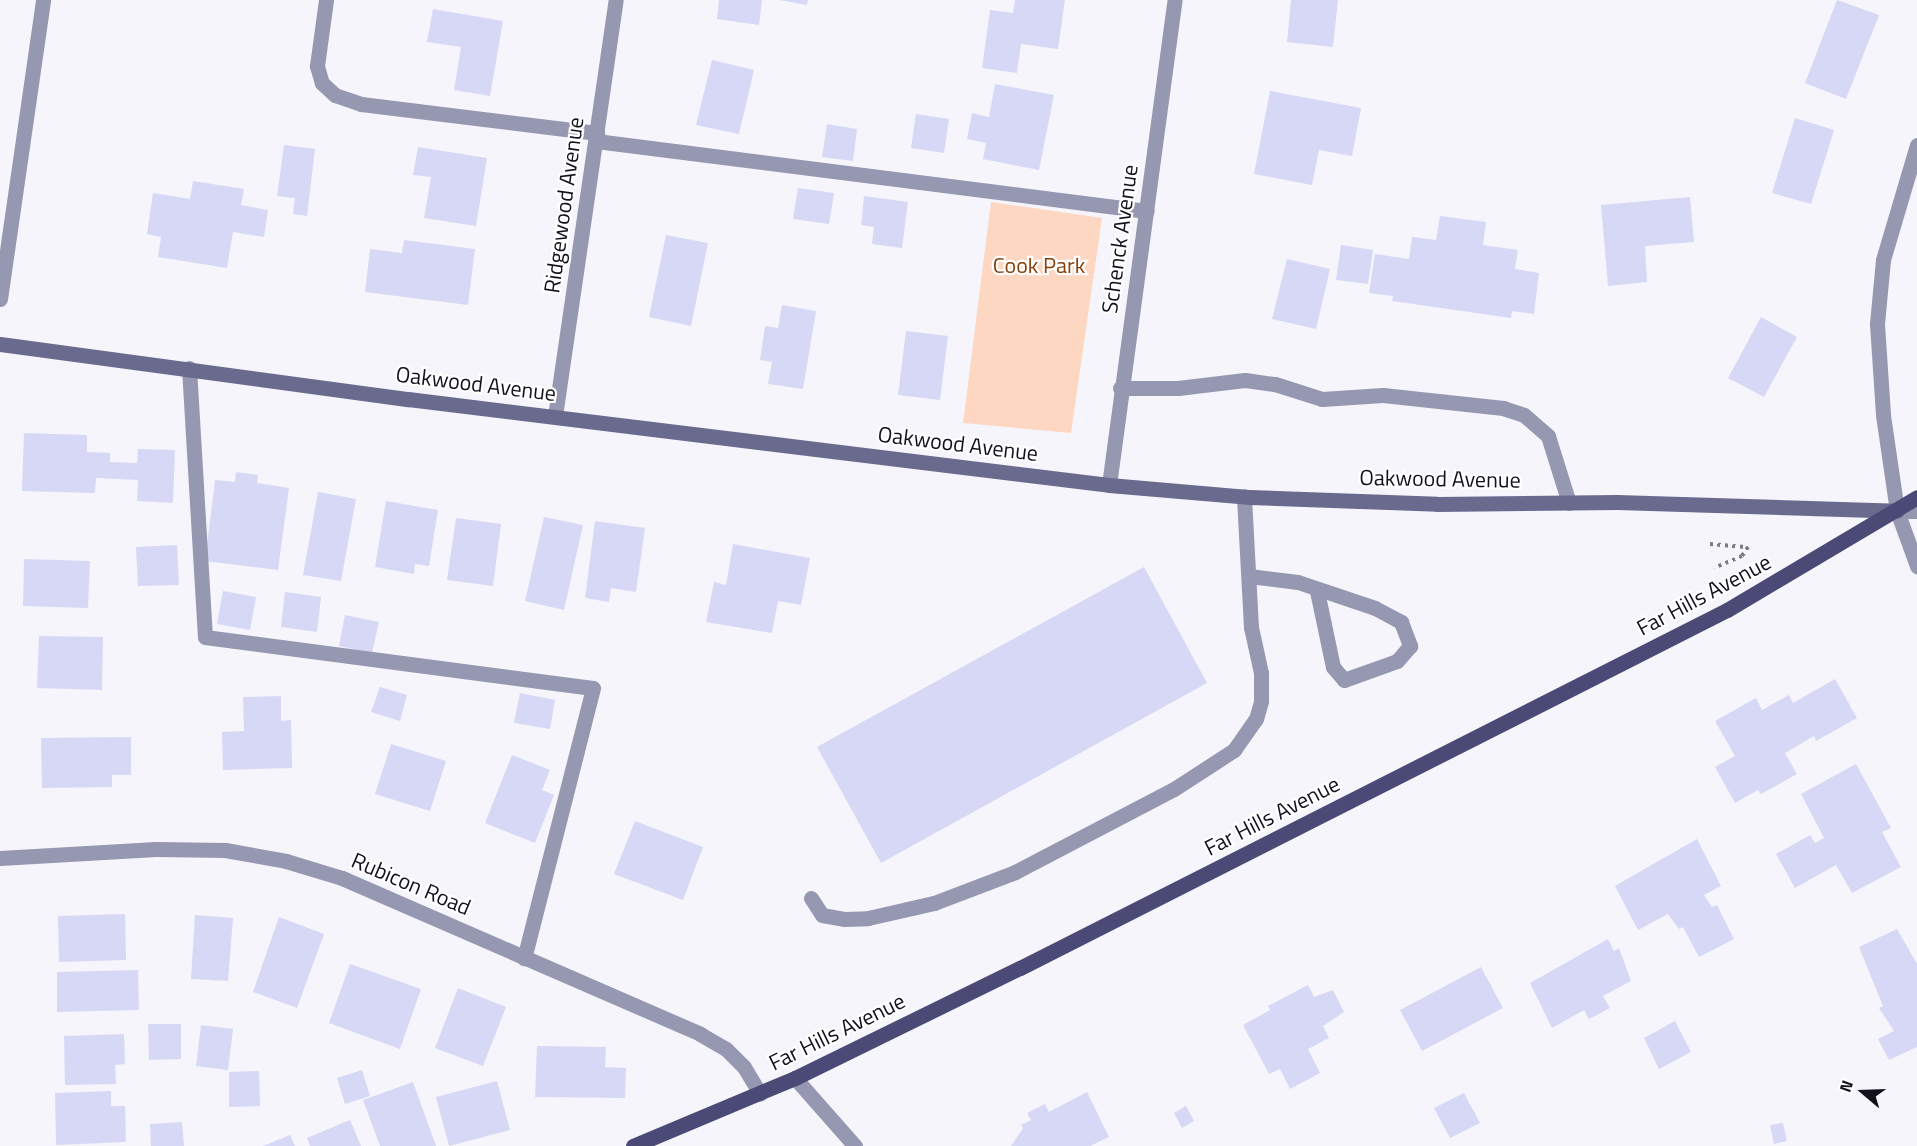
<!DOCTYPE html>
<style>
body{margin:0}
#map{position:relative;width:1917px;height:1146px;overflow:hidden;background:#f5f5fb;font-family:"Titillium Web",sans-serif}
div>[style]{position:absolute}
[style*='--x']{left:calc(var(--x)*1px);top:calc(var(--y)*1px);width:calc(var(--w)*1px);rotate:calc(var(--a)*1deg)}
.green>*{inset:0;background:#fed7c3}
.building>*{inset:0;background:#d7d8f6}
.path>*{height:4px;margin-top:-2px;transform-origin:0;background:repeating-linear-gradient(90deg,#7b7b83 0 3px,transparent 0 7.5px)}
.lane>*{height:15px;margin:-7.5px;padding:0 7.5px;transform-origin:7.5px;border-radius:7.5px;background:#9697b1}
.street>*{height:15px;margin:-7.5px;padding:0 7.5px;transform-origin:7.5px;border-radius:7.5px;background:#9697b1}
.secondary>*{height:15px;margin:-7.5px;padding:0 7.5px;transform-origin:7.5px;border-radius:7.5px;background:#6a6a8f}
.primary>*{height:15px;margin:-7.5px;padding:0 7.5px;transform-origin:7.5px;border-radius:7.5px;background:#4b4a76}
span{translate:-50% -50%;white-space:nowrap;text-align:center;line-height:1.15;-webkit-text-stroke:4.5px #fff;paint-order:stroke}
.street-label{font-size:22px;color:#12121c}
.park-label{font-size:22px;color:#87400c}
.north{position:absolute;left:1833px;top:1062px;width:60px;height:60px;-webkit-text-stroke:4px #fff;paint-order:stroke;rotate:289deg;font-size:16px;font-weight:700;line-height:24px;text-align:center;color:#12121c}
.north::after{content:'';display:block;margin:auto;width:21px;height:27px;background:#12121c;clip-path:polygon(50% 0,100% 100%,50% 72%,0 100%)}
</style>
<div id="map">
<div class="green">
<i style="clip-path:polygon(991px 202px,1102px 218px,1071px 433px,963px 423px)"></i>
</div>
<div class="building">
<i style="clip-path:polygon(719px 0,762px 0,759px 25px,717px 19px)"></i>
<i style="clip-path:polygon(779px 0,808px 0,807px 5px)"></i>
<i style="clip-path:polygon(1015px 0,1065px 0,1058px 49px,1021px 44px,1017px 73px,982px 68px,990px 10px,1013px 13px)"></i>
<i style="clip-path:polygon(1291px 0,1338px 0,1333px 47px,1287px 42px)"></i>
<i style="clip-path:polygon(1837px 0,1879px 15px,1846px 99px,1805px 83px)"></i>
<i style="clip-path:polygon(433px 9px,503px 21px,490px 96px,454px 90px,461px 47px,427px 42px)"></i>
<i style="clip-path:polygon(712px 60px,754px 70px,739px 134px,696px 125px)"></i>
<i style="clip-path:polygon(995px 84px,1054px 95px,1039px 170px,983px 159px,986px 143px,967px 139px,972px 113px,989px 117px)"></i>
<i style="clip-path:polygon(1270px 91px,1361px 108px,1352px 156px,1319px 150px,1312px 185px,1254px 174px)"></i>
<i style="clip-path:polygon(916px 114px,949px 119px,944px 153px,911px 148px)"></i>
<i style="clip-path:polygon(1795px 118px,1834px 130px,1811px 204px,1772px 193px)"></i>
<i style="clip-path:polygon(827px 124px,857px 129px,853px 161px,822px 157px)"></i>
<i style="clip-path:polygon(284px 145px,315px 149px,307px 216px,293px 214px,295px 198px,277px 196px)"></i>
<i style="clip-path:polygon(418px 147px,487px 158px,476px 226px,424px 218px,431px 177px,413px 175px)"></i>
<i style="clip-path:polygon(193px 181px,244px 189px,241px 205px,268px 210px,264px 237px,233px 232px,227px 268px,158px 257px,161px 237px,147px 234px,153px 193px,190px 199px)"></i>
<i style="clip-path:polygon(798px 188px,834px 193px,829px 224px,793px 219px)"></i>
<i style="clip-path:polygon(864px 196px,908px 202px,902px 248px,872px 244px,874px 227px,861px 225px)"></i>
<i style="clip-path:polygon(1690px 197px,1694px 242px,1645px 246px,1647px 282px,1608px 286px,1601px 205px)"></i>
<i style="clip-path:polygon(1440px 216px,1486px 222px,1483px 245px,1518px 250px,1515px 269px,1539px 273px,1534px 314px,1512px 311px,1511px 318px,1392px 301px,1393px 296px,1369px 293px,1375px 254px,1409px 259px,1412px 237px,1436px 240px)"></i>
<i style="clip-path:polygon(666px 235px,708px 243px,691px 326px,649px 317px)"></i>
<i style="clip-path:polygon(404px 240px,475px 249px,468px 305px,365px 292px,370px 249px,402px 253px)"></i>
<i style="clip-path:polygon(1341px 245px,1373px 250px,1368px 284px,1336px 280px)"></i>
<i style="clip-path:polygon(1287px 259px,1330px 269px,1316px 329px,1272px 319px)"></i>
<i style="clip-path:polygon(782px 305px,816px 311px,803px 389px,768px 384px,772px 362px,760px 360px,765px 326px,778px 328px)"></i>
<i style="clip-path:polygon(1761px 317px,1797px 337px,1764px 397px,1728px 378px)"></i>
<i style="clip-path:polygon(906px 331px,948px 336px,940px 400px,898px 395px)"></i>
<i style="clip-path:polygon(24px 433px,87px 435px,87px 452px,110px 453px,110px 462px,137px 463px,138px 449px,175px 450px,173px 503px,137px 501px,138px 480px,96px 478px,95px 493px,22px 491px)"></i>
<i style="clip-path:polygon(236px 472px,258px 475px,257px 483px,289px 488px,278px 570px,205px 561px,215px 480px,235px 482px)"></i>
<i style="clip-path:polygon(318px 492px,356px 499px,341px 581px,303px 575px)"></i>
<i style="clip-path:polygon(386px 501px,438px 510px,429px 566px,415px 564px,414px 574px,375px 567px)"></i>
<i style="clip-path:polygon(544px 517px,583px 525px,564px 610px,525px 601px)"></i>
<i style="clip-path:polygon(456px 518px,501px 524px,493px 586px,447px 580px)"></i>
<i style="clip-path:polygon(595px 521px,645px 528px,636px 592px,611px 588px,609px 602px,585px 598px)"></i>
<i style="clip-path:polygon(733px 544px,810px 558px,801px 605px,778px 601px,772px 633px,706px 622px,714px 582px,726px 585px)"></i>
<i style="clip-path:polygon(177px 545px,179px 585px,138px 586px,136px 547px)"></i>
<i style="clip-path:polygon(24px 559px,90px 561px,88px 608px,23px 606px)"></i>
<i style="clip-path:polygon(1144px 567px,1207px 683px,881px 863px,817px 747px)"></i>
<i style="clip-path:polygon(223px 591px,256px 597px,250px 630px,217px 624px)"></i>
<i style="clip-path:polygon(285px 592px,321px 597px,317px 632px,281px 627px)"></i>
<i style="clip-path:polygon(345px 615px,379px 622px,372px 653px,339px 646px)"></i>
<i style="clip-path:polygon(39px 636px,103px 637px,102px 690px,37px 688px)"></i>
<i style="clip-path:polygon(1835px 679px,1857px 718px,1816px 741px,1814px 736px,1785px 753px,1797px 774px,1761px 794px,1758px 790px,1735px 803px,1715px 767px,1735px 756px,1715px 721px,1756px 698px,1762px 710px,1789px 695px,1793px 703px)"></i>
<i style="clip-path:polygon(380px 687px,407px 695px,400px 721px,371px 712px)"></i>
<i style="clip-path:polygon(520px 693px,555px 700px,550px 729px,514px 723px)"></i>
<i style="clip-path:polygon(281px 696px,281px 721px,291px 720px,292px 768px,223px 770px,222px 732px,244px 731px,243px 697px)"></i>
<i style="clip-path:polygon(131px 737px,131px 775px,112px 775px,112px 787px,42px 788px,41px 738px)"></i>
<i style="clip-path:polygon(391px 744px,446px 761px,430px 811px,375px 794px)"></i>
<i style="clip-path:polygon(512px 755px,550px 770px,542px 790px,554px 795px,535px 843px,485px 823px)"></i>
<i style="clip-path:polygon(1856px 764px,1891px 828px,1882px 832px,1901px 867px,1852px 893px,1836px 865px,1795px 888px,1776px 854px,1810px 835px,1815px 843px,1824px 838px,1801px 794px)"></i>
<i style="clip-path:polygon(635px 821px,703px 847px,683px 900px,614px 874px)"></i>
<i style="clip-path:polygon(1697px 839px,1721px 886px,1704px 895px,1712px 907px,1717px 905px,1734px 939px,1699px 957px,1683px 927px,1679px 929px,1668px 914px,1638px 930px,1615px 886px)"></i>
<i style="clip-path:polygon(125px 914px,126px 960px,59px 962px,58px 916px)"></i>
<i style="clip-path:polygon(195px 915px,233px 918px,228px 981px,191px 979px)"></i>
<i style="clip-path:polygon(279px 917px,324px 934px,297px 1008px,253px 992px)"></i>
<i style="clip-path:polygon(1897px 929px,1917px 964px,1917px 1047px,1889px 1060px,1878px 1039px,1894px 1031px,1879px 1008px,1883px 1006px,1859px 947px)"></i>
<i style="clip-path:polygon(1608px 939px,1614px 951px,1619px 948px,1631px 981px,1603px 996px,1610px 1008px,1589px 1019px,1584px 1010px,1552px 1028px,1530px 983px)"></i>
<i style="clip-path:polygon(350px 964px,421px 989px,400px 1049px,329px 1023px)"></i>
<i style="clip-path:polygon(1481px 967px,1503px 1008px,1422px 1051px,1400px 1010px)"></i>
<i style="clip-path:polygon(138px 970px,139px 1010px,57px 1012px,57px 972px)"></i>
<i style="clip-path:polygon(1308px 985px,1314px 997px,1333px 990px,1344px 1012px,1323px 1026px,1329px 1038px,1308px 1049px,1320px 1073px,1290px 1089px,1280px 1069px,1269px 1074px,1243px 1025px,1270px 1010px,1268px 1006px)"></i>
<i style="clip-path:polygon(458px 988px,506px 1007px,483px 1066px,435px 1048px)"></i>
<i style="clip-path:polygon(1675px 1021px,1691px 1052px,1659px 1069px,1644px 1038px)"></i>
<i style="clip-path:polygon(148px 1024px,181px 1024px,181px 1059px,149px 1060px)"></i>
<i style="clip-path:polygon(201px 1025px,233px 1029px,228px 1070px,196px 1066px)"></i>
<i style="clip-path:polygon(124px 1034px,125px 1064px,115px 1065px,116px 1084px,65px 1085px,64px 1036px)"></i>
<i style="clip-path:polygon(537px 1046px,606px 1047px,605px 1067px,626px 1068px,625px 1098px,535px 1097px)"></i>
<i style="clip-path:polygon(362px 1070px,370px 1096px,345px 1104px,337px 1078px)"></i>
<i style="clip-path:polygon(259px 1071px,260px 1106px,229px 1107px,229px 1072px)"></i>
<i style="clip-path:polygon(497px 1081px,510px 1130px,449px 1146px,436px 1097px)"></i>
<i style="clip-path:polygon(413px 1082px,436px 1146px,380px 1146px,363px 1100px)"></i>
<i style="clip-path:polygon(111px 1091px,111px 1106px,125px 1106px,126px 1142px,56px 1145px,55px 1093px)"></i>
<i style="clip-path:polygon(1087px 1092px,1109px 1137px,1090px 1146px,1011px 1146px,1023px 1128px,1021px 1125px,1031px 1120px,1027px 1113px,1045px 1104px,1049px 1112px)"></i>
<i style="clip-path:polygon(1464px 1093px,1480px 1123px,1450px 1138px,1434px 1108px)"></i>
<i style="clip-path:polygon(1186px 1106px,1194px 1121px,1182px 1128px,1174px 1113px)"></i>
<i style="clip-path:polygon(350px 1120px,361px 1146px,310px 1146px,307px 1138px)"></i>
<i style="clip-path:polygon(182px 1122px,184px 1146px,151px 1146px,150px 1124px)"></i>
<i style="clip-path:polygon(1783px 1123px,1787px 1141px,1774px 1144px,1770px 1125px)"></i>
<i style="clip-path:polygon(290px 1135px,295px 1146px,263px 1146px)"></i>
</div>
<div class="path">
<i style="--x:1710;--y:544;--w:38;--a:5"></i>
<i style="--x:1748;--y:547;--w:11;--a:124"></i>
<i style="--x:1742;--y:556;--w:30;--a:157"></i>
</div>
<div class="lane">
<i style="--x:326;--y:0;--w:67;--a:97.8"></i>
<i style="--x:317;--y:66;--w:18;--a:74"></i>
<i style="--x:322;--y:83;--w:18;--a:43"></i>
<i style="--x:335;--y:95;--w:28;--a:19"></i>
<i style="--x:361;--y:104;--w:238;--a:7"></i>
<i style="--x:596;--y:141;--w:555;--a:7.24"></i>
<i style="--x:189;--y:368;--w:269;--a:86.6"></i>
<i style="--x:205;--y:637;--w:391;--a:7.5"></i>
<i style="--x:593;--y:688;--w:279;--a:104.3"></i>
<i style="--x:1120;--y:388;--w:58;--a:0"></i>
<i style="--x:1178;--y:388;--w:67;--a:-6.8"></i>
<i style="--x:1245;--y:380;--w:30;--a:8"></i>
<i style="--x:1275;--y:384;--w:49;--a:17.7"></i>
<i style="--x:1322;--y:399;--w:61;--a:-3.8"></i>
<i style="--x:1383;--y:395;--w:121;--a:6.2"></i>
<i style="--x:1503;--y:408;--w:22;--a:18"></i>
<i style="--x:1524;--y:415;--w:32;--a:41"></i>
<i style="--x:1548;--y:436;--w:70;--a:72.6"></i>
<i style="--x:1249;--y:576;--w:49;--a:7"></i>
<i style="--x:1298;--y:582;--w:81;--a:18.7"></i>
<i style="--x:1375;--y:608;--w:30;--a:28"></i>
<i style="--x:1401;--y:622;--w:26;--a:69"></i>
<i style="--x:1410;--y:646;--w:20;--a:131"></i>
<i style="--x:1397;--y:661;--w:56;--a:160.3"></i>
<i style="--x:1344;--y:680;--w:17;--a:-130"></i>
<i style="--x:1333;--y:667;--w:78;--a:-101.9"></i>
<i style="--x:811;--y:898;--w:20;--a:57"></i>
<i style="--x:822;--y:915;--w:22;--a:10"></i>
<i style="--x:844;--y:919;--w:24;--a:-2"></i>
<i style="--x:868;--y:918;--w:68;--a:-12.8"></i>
<i style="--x:934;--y:903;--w:87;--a:-20.9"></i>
<i style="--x:1015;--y:872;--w:179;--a:-27.6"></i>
<i style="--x:1174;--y:789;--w:72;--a:-33"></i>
<i style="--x:1234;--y:750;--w:38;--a:-55"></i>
<i style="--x:1256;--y:719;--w:19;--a:-74"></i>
<i style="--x:1261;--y:701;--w:28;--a:-90"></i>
<i style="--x:1261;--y:673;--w:47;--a:-102.3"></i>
<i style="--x:1251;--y:627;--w:131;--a:-93.1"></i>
</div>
<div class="street">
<i style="--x:1917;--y:145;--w:120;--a:106.5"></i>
<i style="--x:1883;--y:260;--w:64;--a:95.4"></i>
<i style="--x:1877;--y:324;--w:91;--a:86.2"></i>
<i style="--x:1883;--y:415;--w:97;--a:81.7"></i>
<i style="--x:1897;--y:511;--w:59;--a:70"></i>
<i style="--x:0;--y:299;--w:302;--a:-81.8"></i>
<i style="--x:555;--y:416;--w:420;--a:-81.7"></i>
<i style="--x:1109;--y:485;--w:489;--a:-82.3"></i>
<i style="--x:1897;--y:511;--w:20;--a:0"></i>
<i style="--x:0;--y:858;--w:156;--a:-3.3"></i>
<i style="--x:156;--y:849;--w:69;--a:0.8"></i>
<i style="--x:225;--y:850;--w:62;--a:10.2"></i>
<i style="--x:286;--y:861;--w:59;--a:16.9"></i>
<i style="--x:342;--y:878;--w:391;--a:23.5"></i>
<i style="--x:700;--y:1034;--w:30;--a:30"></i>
<i style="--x:726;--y:1049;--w:25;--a:45"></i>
<i style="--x:744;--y:1067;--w:31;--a:59"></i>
<i style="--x:795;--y:1078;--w:91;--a:48.6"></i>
</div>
<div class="secondary">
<i style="--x:0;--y:344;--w:412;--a:7.7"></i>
<i style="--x:408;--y:399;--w:706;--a:6.99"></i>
<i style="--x:1109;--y:485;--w:142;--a:4.9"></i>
<i style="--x:1250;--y:497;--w:187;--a:2.1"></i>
<i style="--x:1437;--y:504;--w:180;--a:-0.6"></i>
<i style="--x:1617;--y:502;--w:280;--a:1.8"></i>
</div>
<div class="primary">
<i style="--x:633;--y:1146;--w:176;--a:-22.8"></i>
<i style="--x:795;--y:1078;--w:250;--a:-26.1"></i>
<i style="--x:1020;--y:968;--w:792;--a:-26.86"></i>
<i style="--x:1727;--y:610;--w:221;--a:-30.7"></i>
</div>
<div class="street-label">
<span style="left:564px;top:205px;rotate:-82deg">Ridgewood Avenue</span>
<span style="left:1120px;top:239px;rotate:-82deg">Schenck Avenue</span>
<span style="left:476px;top:384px;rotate:7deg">Oakwood Avenue</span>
<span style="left:958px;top:444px;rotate:7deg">Oakwood Avenue</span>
<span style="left:1440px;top:479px;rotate:1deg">Oakwood Avenue</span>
<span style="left:1704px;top:595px;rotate:-28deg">Far Hills Avenue</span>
<span style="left:1272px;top:816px;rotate:-27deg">Far Hills Avenue</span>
<span style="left:411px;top:884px;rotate:23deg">Rubicon Road</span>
<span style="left:837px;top:1032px;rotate:-26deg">Far Hills Avenue</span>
</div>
<div class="park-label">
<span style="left:1039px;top:266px">Cook Park</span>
</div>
<div class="north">N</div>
</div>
